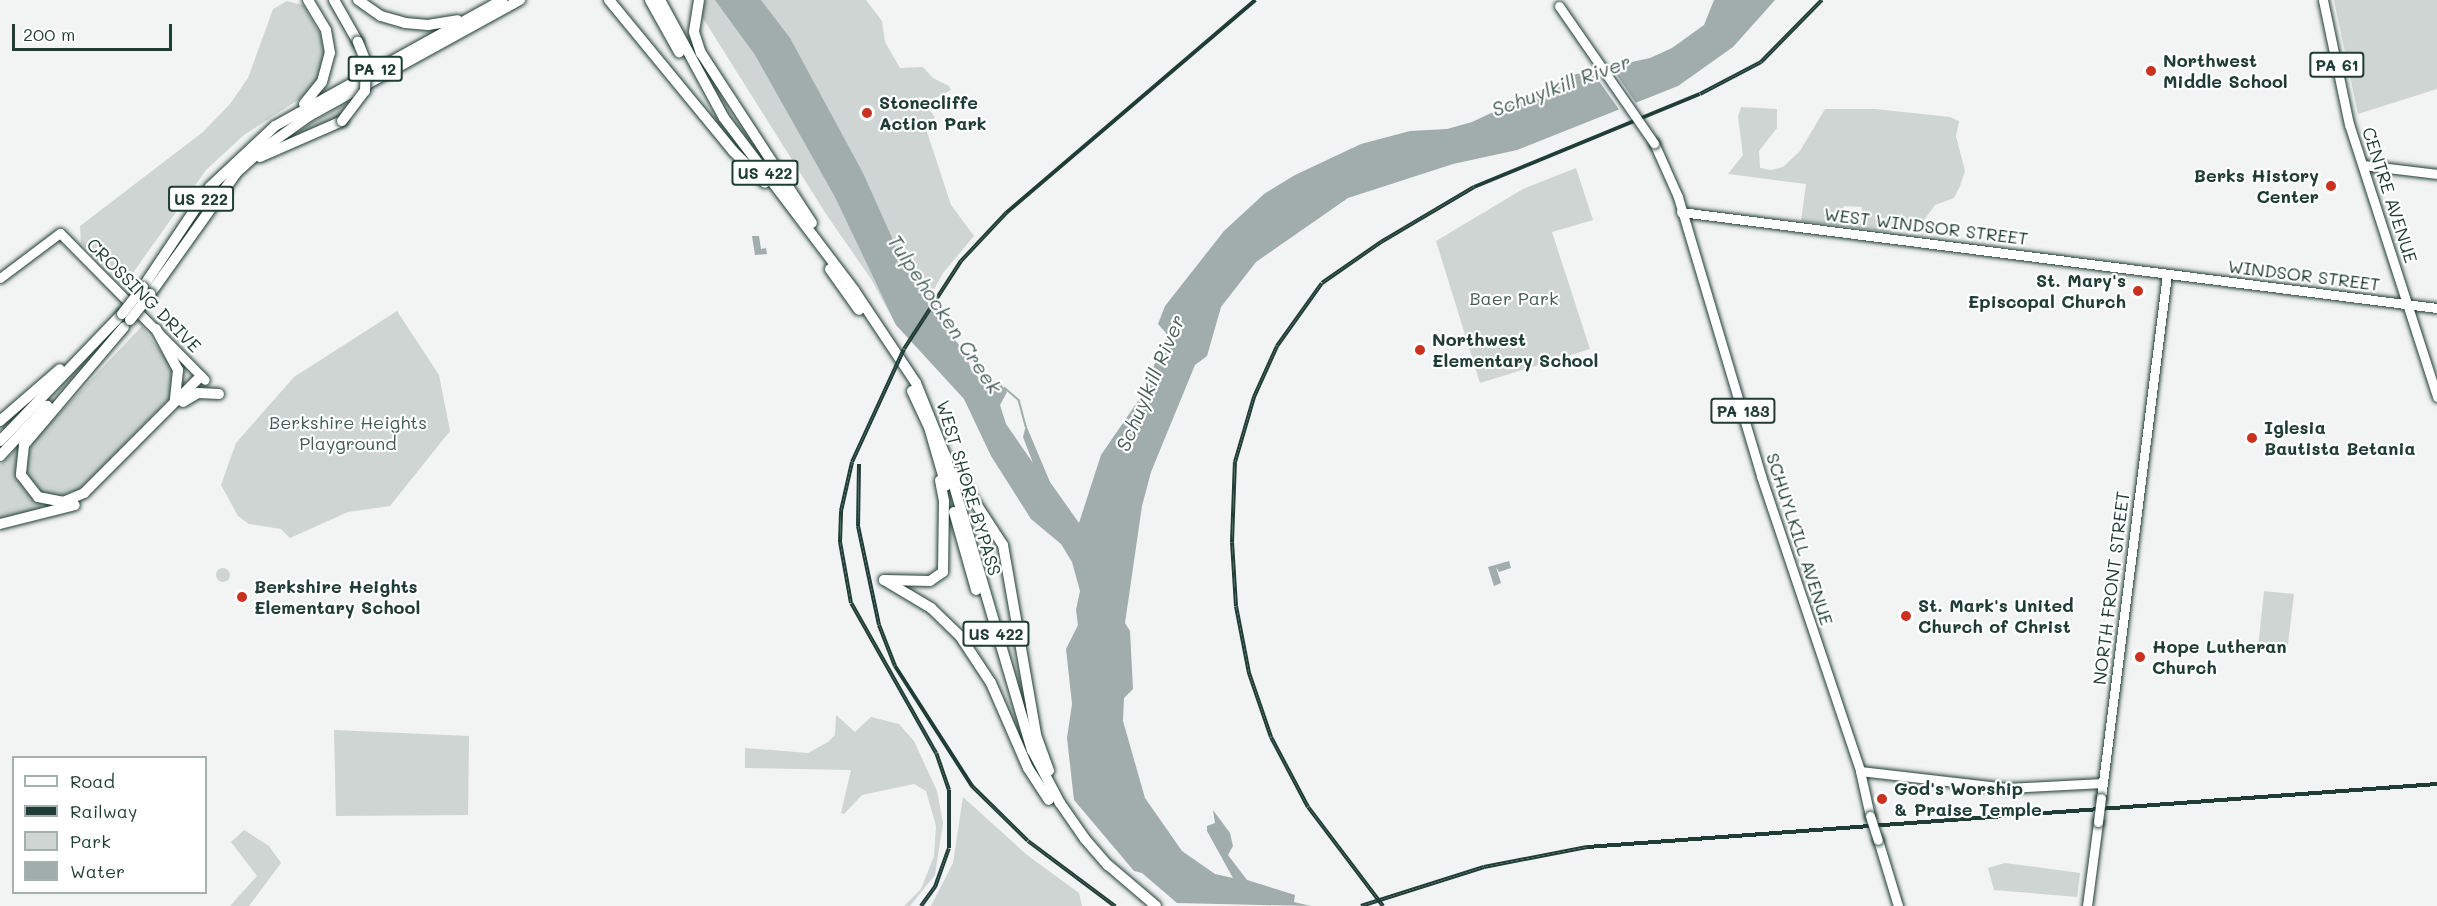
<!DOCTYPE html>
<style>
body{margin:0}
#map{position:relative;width:2437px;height:906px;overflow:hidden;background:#f2f3f3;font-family:Mali,sans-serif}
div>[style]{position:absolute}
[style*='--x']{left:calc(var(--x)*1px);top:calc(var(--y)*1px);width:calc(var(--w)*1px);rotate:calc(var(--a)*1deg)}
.green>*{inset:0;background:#ced5d3}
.round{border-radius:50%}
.water>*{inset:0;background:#a1adaa}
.pier>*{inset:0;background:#f2f3f3}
.stream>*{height:1.5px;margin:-0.75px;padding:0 0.75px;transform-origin:0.75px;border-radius:0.75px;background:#a1adaa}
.roads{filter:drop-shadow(0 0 2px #1f3d34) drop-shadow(0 0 2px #1f3d34)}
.major>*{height:9px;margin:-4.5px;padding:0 4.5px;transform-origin:4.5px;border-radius:4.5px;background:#fff}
.highway>*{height:10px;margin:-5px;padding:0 5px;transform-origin:5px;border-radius:5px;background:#fff}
.rail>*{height:4px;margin-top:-2px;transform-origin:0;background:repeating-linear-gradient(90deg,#fff 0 4.5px,#1f3d34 0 9px);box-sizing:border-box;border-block:2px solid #1f3d34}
.bridges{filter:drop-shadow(0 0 2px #1f3d34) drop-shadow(0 0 2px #1f3d34)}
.major-bridge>*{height:9px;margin:-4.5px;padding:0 4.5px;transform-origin:4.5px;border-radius:4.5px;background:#fff}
.highway-bridge>*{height:10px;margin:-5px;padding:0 5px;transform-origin:5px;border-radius:5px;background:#fff}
.dots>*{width:16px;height:16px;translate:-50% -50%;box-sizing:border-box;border:3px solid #fff;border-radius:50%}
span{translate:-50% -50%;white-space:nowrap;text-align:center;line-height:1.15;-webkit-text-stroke:4.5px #fff;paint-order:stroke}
.shield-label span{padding:2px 4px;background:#fff;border:2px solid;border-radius:4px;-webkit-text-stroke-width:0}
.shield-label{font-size:16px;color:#1f3d34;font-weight:700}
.poi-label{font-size:18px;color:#1f3d34;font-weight:700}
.left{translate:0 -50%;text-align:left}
.right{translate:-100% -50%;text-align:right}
.street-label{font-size:18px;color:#1f3d34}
.park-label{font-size:18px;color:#425b54}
.water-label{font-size:20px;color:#465f57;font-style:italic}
.legend{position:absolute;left:12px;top:756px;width:195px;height:138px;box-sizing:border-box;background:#fff;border:2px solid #a5b1ae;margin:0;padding:8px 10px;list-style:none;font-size:18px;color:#1f3d34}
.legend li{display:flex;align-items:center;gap:12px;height:30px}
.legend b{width:30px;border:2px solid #a5b1ae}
.scale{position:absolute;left:12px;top:24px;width:160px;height:27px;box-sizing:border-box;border:3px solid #1f3d34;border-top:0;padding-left:8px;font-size:18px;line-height:21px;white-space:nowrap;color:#1f3d34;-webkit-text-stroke:4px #fff;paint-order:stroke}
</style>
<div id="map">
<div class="green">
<i style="clip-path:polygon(705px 0,866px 0,882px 21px,885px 42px,900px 68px,923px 67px,933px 78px,949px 86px,951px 90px,934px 99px,918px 97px,935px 117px,926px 129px,951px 205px,974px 236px,943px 273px,927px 302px,896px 325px,871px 279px,826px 214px,701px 15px)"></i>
<i style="clip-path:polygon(2334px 0,2437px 0,2437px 89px,2358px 114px)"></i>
<i style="clip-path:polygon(287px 1px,303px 5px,321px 36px,324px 54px,317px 80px,301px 98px,244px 135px,206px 170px,125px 284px,81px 243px,80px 226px,203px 132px,230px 104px,248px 78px,273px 9px)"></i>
<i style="clip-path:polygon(355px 99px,336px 119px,297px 134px,310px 123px)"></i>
<i style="clip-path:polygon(evenodd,1741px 107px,1777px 109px,1777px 128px,1759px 151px,1760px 168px,1771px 170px,1783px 167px,1800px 151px,1825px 109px,1875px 109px,1950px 117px,1959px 121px,1956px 136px,1965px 171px,1960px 186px,1954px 198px,1935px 205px,1922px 223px,1911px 222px,1891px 232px,1801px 221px,1806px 184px,1728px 174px,1743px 155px,1738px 117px,1741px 107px,1844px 206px,1862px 207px,1861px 218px,1843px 217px,1844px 206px)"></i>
<i style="clip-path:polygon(1576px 168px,1593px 220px,1552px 232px,1590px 349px,1480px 383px,1436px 241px,1523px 189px)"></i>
<i style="clip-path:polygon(397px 311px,439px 375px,450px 431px,390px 506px,348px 512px,290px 538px,281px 529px,249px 524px,238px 516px,221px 485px,236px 443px,294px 377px)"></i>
<i style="clip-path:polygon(142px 326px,172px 367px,171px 397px,81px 489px,54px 498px,37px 491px,25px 468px,33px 441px)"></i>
<i style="clip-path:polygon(21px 445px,17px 474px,25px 491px,42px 503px,39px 513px,0 521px,0 465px)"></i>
<i class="round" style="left:216px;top:568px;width:14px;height:14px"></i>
<i style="clip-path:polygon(2264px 591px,2294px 594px,2287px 652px,2258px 648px)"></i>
<i style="clip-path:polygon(836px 715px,855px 732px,871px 717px,899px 724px,914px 741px,937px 791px,943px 823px,935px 875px,910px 906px,904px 906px,921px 889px,934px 856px,936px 826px,926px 791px,914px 784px,862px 795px,844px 814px,841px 813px,851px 770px,745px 768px,745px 748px,808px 753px,828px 742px,835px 735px)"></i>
<i style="clip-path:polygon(334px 730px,469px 736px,468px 815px,336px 816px)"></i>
<i style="clip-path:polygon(963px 797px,1027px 855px,1079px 893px,1082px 906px,931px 906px,953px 863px)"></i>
<i style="clip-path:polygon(244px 830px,269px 846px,281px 863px,249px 906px,230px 906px,257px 876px,231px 842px)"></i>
<i style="clip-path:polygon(2005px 863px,2080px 873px,2077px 897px,1994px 890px,1988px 868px)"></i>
</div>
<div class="water">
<i style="clip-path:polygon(715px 0,761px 0,790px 38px,863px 173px,897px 249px,932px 310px,966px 354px,971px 370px,979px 378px,999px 382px,1007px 392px,1000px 405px,1006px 424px,1033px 463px,1023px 437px,1026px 425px,1050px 482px,1079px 523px,1101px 455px,1138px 401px,1166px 339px,1166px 333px,1158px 324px,1165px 306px,1224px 231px,1264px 194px,1295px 175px,1361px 144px,1410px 131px,1447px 129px,1472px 122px,1572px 75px,1650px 58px,1672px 48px,1704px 25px,1714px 0,1775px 0,1733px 47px,1678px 86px,1517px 150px,1453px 164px,1348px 198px,1256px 262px,1221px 307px,1207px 356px,1195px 365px,1151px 472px,1142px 506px,1125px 623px,1130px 631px,1133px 689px,1124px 698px,1123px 721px,1145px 798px,1182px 851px,1215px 874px,1233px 878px,1207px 831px,1207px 826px,1215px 823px,1213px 810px,1230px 833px,1233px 846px,1228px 855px,1247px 880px,1295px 895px,1294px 902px,1311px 906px,1177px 903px,1142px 873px,1134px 871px,1074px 800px,1067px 738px,1072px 704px,1066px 649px,1078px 625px,1076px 610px,1080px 591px,1072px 562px,1061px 544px,1031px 519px,991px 456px,964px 399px,896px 325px,835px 197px,755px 55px)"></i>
<i style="clip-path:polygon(752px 236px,759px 236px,761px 249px,766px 248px,767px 254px,755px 255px)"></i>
<i style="clip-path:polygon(1509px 561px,1511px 568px,1499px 572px,1496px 567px,1501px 583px,1494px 586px,1488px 567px)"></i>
</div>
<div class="pier">
<i style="clip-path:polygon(1610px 65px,1636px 103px,1620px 111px,1589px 67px)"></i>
</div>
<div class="stream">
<i style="--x:1005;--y:388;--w:18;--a:41"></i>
<i style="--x:1019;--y:400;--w:27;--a:75"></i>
</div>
<div class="roads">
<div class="major">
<i style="--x:2323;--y:0;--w:127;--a:78.2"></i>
<i style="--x:2349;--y:124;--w:287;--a:72.1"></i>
<i style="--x:1654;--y:143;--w:59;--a:66"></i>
<i style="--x:1678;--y:197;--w:291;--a:73.4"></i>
<i style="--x:1761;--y:476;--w:311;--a:71.4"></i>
<i style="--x:1860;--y:771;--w:46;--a:77.5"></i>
<i style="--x:2363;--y:165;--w:75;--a:6.9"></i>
<i style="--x:1681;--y:212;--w:762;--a:7.24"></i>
<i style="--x:0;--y:278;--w:75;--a:-36.9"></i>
<i style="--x:60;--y:233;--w:206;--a:45.4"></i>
<i style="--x:1860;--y:771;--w:148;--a:6.6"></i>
<i style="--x:2007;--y:788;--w:96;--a:-3"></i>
<i style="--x:2101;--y:798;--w:528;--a:-82.82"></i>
<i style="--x:1878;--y:840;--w:69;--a:73.1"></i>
<i style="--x:2087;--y:906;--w:85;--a:-82.5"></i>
</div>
<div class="highway">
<i style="--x:334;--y:0;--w:48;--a:60.3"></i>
<i style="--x:358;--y:0;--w:28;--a:35"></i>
<i style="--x:381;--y:16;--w:25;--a:16"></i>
<i style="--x:405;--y:23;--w:23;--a:5"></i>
<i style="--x:428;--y:25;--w:30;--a:-9"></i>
<i style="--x:609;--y:0;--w:195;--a:50.6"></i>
<i style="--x:733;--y:151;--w:45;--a:45"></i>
<i style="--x:650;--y:0;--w:60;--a:60.9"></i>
<i style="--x:660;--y:0;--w:134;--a:61.5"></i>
<i style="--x:724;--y:118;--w:216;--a:52.9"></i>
<i style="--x:854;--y:290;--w:112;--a:56.3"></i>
<i style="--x:916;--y:383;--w:78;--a:68.1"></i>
<i style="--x:945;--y:455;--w:308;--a:73.6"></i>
<i style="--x:1032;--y:750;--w:60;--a:62.2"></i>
<i style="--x:1060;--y:803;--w:44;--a:55.2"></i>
<i style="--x:1085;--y:839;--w:35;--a:49"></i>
<i style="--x:1108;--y:865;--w:63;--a:40.5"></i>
<i style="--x:699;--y:0;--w:32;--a:99"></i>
<i style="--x:694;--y:32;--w:22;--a:72"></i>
<i style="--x:701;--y:53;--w:203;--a:56.9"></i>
<i style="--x:304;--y:104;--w:28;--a:-51"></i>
<i style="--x:322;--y:82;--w:30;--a:-75"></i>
<i style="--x:330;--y:53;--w:23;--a:-100"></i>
<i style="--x:326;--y:30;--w:35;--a:-121"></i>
<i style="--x:260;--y:157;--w:90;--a:-23.7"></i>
<i style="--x:830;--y:269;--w:50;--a:54.7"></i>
<i style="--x:143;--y:287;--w:120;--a:-56.2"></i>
<i style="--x:210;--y:187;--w:89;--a:-43.2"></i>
<i style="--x:275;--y:126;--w:260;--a:-29"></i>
<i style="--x:150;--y:294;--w:150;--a:-54.5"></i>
<i style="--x:237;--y:172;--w:31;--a:-42"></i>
<i style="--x:260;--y:151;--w:60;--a:-35.5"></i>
<i style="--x:309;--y:116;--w:241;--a:-28.8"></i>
<i style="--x:124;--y:327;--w:155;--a:130.3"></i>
<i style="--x:24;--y:445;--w:30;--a:96"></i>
<i style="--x:21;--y:475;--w:28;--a:52"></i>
<i style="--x:38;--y:497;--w:25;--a:11"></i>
<i style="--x:63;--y:502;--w:23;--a:-23"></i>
<i style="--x:84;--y:493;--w:165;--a:-45"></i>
<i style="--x:156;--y:329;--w:47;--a:61.8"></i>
<i style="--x:178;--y:370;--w:31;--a:96"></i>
<i style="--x:912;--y:391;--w:40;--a:65"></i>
<i style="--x:929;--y:427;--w:61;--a:73.9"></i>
<i style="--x:183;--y:402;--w:17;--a:-31"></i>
<i style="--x:198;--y:393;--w:21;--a:3"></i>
<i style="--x:0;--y:421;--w:79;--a:-40.9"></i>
<i style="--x:0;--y:441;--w:176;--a:-46.2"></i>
<i style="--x:0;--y:456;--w:69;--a:-46.8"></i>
<i style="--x:956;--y:473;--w:86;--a:56.9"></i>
<i style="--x:1003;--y:545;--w:193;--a:80.1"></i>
<i style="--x:1036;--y:735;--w:38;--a:70"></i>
<i style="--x:954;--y:512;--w:81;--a:74.2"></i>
<i style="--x:0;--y:524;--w:77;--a:-14.2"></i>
<i style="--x:884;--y:580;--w:55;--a:30.8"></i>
<i style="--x:931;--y:608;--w:40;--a:44"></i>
<i style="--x:960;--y:636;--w:56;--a:56.6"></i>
<i style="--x:991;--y:683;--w:93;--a:66.5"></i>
<i style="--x:1028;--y:768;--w:38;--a:57"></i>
<i style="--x:884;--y:580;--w:46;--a:1.2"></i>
<i style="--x:930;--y:581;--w:16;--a:-35"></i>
<i style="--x:943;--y:572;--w:71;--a:-89.2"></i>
<i style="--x:944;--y:501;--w:21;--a:-101"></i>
</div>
</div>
<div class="rail">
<i style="--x:859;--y:464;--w:62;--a:90.9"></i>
<i style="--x:858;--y:526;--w:101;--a:78"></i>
<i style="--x:879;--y:625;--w:44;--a:68.7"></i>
<i style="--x:895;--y:666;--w:143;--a:57.3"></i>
<i style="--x:972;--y:786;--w:78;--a:44.5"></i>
<i style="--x:1028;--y:841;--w:109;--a:36.8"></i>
<i style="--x:921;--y:906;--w:24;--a:-54"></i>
<i style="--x:935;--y:887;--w:41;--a:-70.3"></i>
<i style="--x:949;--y:848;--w:58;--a:-90"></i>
<i style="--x:949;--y:790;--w:39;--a:-109"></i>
<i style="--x:936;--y:753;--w:172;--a:-119.5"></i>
<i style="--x:851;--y:603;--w:62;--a:-100.2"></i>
<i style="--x:840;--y:542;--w:31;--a:-88"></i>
<i style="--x:841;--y:511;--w:50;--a:-77.3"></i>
<i style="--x:852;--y:462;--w:124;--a:-65.3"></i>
<i style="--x:904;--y:349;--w:105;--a:-57.1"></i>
<i style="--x:961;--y:261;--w:66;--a:-46.8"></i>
<i style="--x:1006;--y:213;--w:328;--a:-40.5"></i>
<i style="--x:1361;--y:906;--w:129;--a:-17.6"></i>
<i style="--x:1484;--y:867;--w:105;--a:-11"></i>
<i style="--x:1587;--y:847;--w:852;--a:-4.24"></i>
<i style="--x:1383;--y:906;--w:124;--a:-127.1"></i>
<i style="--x:1308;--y:807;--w:79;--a:-117.9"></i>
<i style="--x:1271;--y:737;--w:68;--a:-109"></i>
<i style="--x:1249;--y:673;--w:68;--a:-101"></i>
<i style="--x:1236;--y:606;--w:64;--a:-93.6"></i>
<i style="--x:1232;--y:542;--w:80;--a:-87.9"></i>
<i style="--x:1235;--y:462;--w:68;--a:-73.7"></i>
<i style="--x:1254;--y:397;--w:56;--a:-65.7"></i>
<i style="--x:1277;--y:346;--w:77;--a:-54.5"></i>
<i style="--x:1322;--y:283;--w:72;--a:-34.8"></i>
<i style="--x:1381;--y:242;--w:108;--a:-30.6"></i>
<i style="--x:1474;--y:187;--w:244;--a:-22.4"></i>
<i style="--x:1700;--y:94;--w:69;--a:-27.7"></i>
<i style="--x:1761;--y:62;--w:87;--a:-45.5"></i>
</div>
<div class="bridges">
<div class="major-bridge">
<i style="--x:1559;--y:6;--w:167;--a:55.3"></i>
<i style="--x:1870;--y:816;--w:25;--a:72"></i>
<i style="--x:2098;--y:822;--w:24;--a:-83"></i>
</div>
<div class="highway-bridge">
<i style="--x:342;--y:121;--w:38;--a:-53"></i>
<i style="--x:365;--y:91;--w:29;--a:-88"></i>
<i style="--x:366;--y:62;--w:22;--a:-112"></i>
<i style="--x:122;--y:314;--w:34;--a:-52"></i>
<i style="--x:130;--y:320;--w:33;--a:-52"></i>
</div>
</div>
<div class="dots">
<i style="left:2151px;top:71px;background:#c8321e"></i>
<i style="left:867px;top:113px;background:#c8321e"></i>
<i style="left:2331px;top:186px;background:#c8321e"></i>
<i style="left:2138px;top:291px;background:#c8321e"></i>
<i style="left:1420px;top:350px;background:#c8321e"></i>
<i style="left:2252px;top:438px;background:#c8321e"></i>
<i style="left:242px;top:597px;background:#c8321e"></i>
<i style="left:1906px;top:616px;background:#c8321e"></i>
<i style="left:2140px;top:657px;background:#c8321e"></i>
<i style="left:1882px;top:799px;background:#c8321e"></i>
</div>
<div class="shield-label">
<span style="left:2337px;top:65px">PA 61</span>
<span style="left:375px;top:69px">PA 12</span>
<span style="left:765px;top:173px">US 422</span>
<span style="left:201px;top:199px">US 222</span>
<span style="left:1743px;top:411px">PA 183</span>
<span style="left:996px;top:634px">US 422</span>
</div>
<div class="poi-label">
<span class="left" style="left:2163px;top:71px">Northwest<br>Middle School</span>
<span class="left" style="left:879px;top:113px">Stonecliffe<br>Action Park</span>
<span class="right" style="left:2319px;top:186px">Berks History<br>Center</span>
<span class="right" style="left:2126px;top:291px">St. Mary's<br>Episcopal Church</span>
<span class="left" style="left:1432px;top:350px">Northwest<br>Elementary School</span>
<span class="left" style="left:2264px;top:438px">Iglesia<br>Bautista Betania</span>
<span class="left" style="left:254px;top:597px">Berkshire Heights<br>Elementary School</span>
<span class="left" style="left:1918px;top:616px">St. Mark's United<br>Church of Christ</span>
<span class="left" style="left:2152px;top:657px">Hope Lutheran<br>Church</span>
<span class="left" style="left:1894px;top:799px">God's Worship<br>&amp; Praise Temple</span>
</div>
<div class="street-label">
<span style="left:2390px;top:195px;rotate:72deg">CENTRE AVENUE</span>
<span style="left:1926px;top:226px;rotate:7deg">WEST WINDSOR STREET</span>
<span style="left:2304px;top:275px;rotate:7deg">WINDSOR STREET</span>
<span style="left:144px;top:295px;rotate:45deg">CROSSING DRIVE</span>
<span style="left:969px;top:488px;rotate:73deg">WEST SHORE BYPASS</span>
<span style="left:1800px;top:539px;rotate:72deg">SCHUYLKILL AVENUE</span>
<span style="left:2111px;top:588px;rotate:-83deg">NORTH FRONT STREET</span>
</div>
<div class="park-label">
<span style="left:1514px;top:298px">Baer Park</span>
<span style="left:348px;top:433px">Berkshire Heights<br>Playground</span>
</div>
<div class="water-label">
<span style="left:1561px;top:85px;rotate:-20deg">Schuylkill River</span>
<span style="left:945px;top:314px;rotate:56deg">Tulpehocken Creek</span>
<span style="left:1150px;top:383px;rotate:-67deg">Schuylkill River</span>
</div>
<ul class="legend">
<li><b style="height:8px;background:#fff"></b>Road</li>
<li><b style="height:8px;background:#1f3d34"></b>Railway</li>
<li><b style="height:16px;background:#ced5d3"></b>Park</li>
<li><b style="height:16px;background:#a1adaa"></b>Water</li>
</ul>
<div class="scale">200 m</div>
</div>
